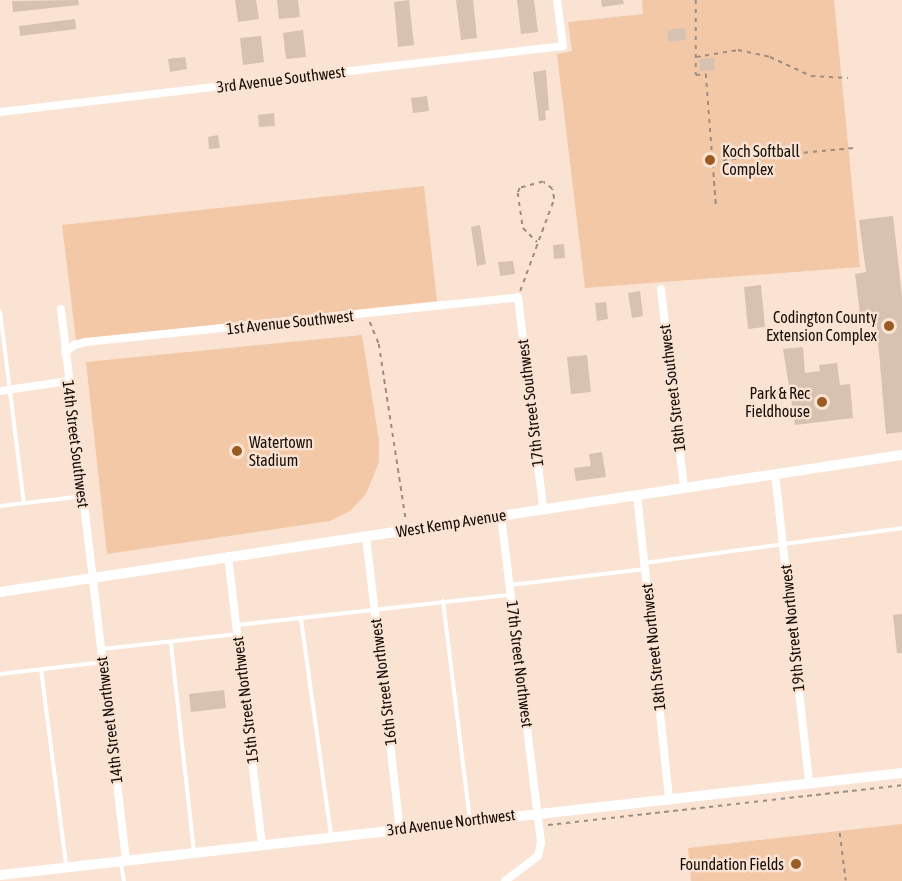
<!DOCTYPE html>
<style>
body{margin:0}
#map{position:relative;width:902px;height:881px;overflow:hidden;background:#fae3d2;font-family:"Asap Condensed",sans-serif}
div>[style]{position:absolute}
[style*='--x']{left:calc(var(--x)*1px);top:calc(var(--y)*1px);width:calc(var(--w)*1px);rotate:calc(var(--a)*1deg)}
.green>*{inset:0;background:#f3c8a7}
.building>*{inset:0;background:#d7c1b0}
.path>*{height:1.5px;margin-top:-0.75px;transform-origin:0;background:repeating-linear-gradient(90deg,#9d8c7f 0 4.5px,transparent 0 9px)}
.lane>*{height:4px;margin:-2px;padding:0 2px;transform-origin:2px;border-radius:2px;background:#fff}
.street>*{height:8px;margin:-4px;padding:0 4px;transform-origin:4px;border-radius:4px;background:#fff}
.secondary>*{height:10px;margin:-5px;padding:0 5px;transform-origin:5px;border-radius:5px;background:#fff}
.dots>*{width:16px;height:16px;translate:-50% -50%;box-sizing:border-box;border:3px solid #fae3d2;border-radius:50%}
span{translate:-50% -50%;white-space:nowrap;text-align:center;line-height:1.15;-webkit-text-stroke:5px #fae3d2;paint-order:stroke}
.street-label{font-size:16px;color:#160e08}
.poi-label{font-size:16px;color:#160e08}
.left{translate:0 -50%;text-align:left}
.right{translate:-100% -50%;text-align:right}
</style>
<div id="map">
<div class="green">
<i style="clip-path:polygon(642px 0,834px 0,860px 267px,585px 288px,557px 54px,572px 51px,568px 22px,643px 14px)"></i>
<i style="clip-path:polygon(424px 186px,437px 301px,76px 340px,62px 225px)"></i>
<i style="clip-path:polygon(362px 335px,379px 440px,379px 462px,366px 494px,350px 511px,330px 521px,107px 554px,86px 362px)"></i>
<i style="clip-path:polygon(902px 824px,902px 881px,691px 881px,688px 848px)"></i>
</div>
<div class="building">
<i style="clip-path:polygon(78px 0,79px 5px,13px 12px,12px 1px)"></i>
<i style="clip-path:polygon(235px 0,256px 0,259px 19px,238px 22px)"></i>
<i style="clip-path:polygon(277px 0,298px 0,300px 17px,279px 19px)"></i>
<i style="clip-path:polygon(409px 0,414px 45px,398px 47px,394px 2px)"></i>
<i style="clip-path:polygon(456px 0,473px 0,477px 38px,461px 40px)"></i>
<i style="clip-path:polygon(517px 0,534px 0,538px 32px,521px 34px)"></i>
<i style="clip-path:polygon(601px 0,623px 0,624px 4px,602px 7px)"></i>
<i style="clip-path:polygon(75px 19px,76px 29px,20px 36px,19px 26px)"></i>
<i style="clip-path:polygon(685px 28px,686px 40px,668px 42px,667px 30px)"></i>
<i style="clip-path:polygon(303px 30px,306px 57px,286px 59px,283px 33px)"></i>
<i style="clip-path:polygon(261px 36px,264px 62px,243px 65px,240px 38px)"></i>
<i style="clip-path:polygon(185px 57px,187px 69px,170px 72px,168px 59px)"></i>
<i style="clip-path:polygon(714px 58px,715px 70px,700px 71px,699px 59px)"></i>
<i style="clip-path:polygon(546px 70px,549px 110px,545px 111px,546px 120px,539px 121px,533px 72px)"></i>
<i style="clip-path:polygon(427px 96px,429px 111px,413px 113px,411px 98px)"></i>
<i style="clip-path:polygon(274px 113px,275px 126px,259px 127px,258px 115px)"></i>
<i style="clip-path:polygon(218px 135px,220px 148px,209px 149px,208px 137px)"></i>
<i style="clip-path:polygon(893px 216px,902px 296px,902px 432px,886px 434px,876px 317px,871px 317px,871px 312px,860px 314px,855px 274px,866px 272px,859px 220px)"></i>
<i style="clip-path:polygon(480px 225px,486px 264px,477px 266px,471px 227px)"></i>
<i style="clip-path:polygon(564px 244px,565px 258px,554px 259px,553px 245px)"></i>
<i style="clip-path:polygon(513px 261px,515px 274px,500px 276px,498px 262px)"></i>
<i style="clip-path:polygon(761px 285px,765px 327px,748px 329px,744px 287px)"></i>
<i style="clip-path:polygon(640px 291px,643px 316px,632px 318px,628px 293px)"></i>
<i style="clip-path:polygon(606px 302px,608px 319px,597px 321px,595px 303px)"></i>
<i style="clip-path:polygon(803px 347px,805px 373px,820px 371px,819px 365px,837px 363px,840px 385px,850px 384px,853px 418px,795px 425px,783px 349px)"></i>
<i style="clip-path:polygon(587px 355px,591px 392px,571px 394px,567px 357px)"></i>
<i style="clip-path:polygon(602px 452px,606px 477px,576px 481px,574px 468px,591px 466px,589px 454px)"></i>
<i style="clip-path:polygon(902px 614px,902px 653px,897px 653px,893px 615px)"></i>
<i style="clip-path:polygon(224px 690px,226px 708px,191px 712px,189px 694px)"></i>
</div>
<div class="path">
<i style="--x:696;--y:0;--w:75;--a:90"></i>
<i style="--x:696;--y:75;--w:10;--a:-6"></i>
<i style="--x:706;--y:74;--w:131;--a:85.6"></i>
<i style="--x:696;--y:57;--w:43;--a:-9.5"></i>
<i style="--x:738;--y:50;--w:33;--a:12"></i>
<i style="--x:770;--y:57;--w:45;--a:24.9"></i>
<i style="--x:811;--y:76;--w:37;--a:3"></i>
<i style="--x:714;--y:161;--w:141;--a:-5.3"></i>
<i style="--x:520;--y:291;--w:98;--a:-69.7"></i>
<i style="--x:554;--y:199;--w:10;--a:-101"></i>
<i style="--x:552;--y:189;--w:11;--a:-142"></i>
<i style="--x:543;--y:182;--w:24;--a:165"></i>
<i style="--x:520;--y:188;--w:5;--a:112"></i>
<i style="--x:518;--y:193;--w:35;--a:82"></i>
<i style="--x:523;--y:228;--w:20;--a:45"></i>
<i style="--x:370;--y:322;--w:24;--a:68"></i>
<i style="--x:379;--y:344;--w:178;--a:81.3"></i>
<i style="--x:548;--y:825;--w:356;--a:-6.4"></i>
<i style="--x:840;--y:833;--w:48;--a:82.9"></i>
</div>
<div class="lane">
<i style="--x:0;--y:311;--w:193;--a:82.9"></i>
<i style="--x:0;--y:506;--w:84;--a:-6.9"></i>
<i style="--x:644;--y:563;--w:260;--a:-7.7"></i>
<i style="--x:510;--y:585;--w:136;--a:-6.8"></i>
<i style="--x:443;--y:601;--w:221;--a:83"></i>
<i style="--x:301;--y:619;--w:218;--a:82.1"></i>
<i style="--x:237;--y:625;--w:275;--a:-6.3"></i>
<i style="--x:171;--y:644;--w:209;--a:83.7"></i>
<i style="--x:102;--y:649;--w:136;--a:-6.3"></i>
<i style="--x:41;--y:669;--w:198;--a:82.7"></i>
<i style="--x:0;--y:674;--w:104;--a:-6.6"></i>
<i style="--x:121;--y:864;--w:17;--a:80"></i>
</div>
<div class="street">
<i style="--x:0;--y:112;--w:567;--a:-6.69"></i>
<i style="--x:563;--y:46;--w:46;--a:-97.4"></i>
<i style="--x:661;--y:289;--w:199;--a:83.4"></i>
<i style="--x:61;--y:309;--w:555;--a:83.27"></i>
<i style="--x:65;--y:353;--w:12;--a:-42"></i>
<i style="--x:74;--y:345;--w:12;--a:-14"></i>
<i style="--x:86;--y:342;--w:434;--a:-5.9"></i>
<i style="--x:518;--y:297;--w:212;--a:83.2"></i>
<i style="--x:0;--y:391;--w:69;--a:-8.4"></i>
<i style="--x:775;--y:473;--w:312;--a:83.7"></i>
<i style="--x:637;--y:494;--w:307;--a:84"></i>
<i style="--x:501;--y:516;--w:329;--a:83"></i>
<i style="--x:541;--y:843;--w:13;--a:103"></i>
<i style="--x:538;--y:856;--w:41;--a:142.9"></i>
<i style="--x:366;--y:536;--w:294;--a:83.4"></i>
<i style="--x:228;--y:556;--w:290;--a:83.3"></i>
</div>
<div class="secondary">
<i style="--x:0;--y:592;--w:912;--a:-8.64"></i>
<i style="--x:0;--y:875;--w:908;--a:-6.45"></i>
</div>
<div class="dots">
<i style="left:710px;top:160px;background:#9a5b22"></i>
<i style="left:889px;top:326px;background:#9a5b22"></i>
<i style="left:822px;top:402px;background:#9a5b22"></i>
<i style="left:237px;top:451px;background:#9a5b22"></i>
<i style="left:796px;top:864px;background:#9a5b22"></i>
</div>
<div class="street-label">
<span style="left:281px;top:79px;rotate:-7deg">3rd Avenue Southwest</span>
<span style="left:290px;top:322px;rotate:-6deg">1st Avenue Southwest</span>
<span style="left:672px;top:388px;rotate:-97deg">18th Street Southwest</span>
<span style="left:530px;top:403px;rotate:-97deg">17th Street Southwest</span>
<span style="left:76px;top:444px;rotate:83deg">14th Street Southwest</span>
<span style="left:451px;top:523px;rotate:-9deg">West Kemp Avenue</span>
<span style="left:792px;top:628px;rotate:-96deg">19th Street Northwest</span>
<span style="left:653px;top:647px;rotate:-96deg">18th Street Northwest</span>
<span style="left:520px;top:664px;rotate:83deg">17th Street Northwest</span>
<span style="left:383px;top:682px;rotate:-97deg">16th Street Northwest</span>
<span style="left:245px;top:700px;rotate:-97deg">15th Street Northwest</span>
<span style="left:109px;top:720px;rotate:-97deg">14th Street Northwest</span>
<span style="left:451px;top:822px;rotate:-7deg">3rd Avenue Northwest</span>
</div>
<div class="poi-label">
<span class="left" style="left:722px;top:160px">Koch Softball<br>Complex</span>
<span class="right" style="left:877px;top:326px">Codington County<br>Extension Complex</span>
<span class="right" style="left:810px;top:402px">Park &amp; Rec<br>Fieldhouse</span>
<span class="left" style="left:249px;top:451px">Watertown<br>Stadium</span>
<span class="right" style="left:784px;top:864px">Foundation Fields</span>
</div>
</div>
